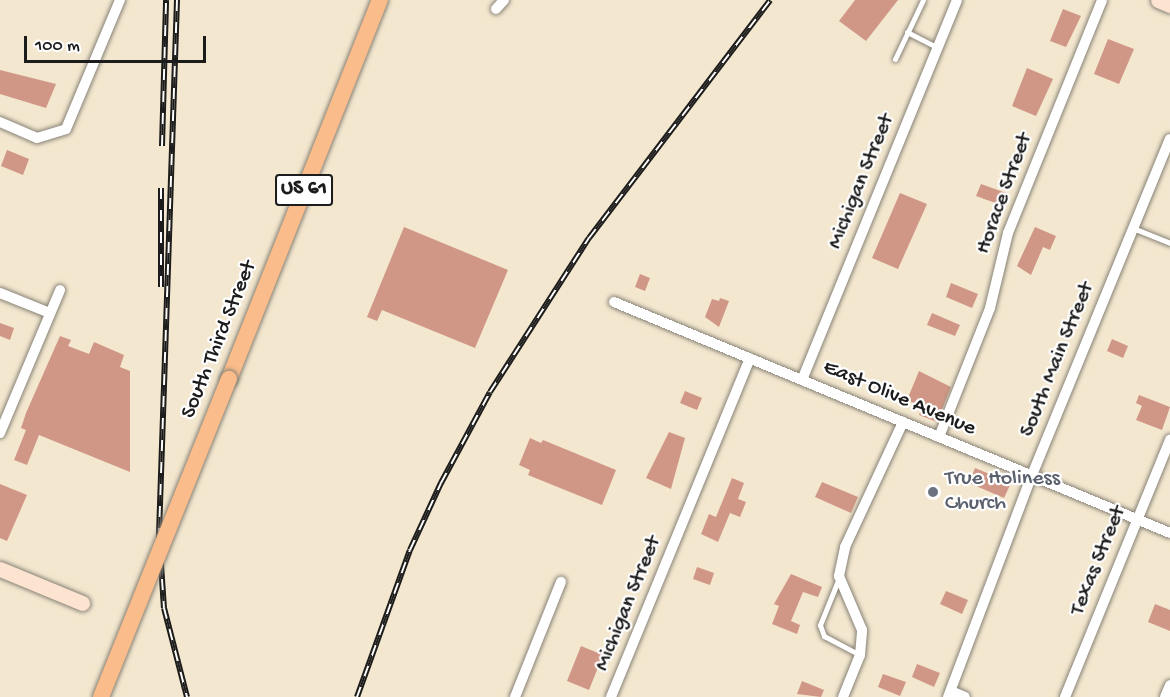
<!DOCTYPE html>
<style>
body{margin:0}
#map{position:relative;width:1170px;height:697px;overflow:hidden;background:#f3e7cf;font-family:"Gochi Hand",sans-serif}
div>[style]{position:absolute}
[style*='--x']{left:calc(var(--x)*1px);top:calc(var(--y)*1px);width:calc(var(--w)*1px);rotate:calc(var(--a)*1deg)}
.building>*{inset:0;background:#d19786}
.roads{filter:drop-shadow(0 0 2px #888276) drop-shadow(0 0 2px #888276)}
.lane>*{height:5px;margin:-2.5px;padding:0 2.5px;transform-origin:2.5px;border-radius:2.5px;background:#fff}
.street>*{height:10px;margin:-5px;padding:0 5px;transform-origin:5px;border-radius:5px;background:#fff}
.secondary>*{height:15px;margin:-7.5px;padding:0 7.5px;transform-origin:7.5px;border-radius:7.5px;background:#fde4d0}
.primary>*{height:16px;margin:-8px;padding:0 8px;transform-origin:8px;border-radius:8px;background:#f9bc8a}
.rail>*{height:6px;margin-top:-3px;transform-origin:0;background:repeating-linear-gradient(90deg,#fff 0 11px,#1c1c1c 0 22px);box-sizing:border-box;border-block:2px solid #1c1c1c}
.bridges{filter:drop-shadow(0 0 2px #888276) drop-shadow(0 0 2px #888276)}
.primary-bridge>*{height:16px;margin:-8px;padding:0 8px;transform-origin:8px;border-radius:8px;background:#f9bc8a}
.dots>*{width:16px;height:16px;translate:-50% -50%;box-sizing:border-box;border:3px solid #fff;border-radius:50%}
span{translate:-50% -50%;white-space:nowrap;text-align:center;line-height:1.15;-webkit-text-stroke:4.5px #fff;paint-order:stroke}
.shield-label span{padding:2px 4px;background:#fff;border:2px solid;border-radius:4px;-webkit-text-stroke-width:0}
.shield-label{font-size:21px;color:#1c1c1c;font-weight:700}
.street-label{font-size:22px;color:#1c1c1c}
.worship-label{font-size:22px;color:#5b616d}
.left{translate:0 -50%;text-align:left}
.scale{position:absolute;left:24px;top:36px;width:182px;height:27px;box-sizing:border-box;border:3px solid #1c1c1c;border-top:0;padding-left:8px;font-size:18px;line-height:21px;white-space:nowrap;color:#1c1c1c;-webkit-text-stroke:4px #fff;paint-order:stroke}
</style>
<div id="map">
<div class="building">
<i style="clip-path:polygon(855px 0,898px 0,866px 41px,839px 21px)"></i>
<i style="clip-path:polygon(1063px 9px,1081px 16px,1066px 47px,1050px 41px)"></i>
<i style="clip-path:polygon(1108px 39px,1134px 49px,1119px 84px,1094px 74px)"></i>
<i style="clip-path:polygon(1027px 68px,1053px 79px,1036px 116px,1012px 106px)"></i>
<i style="clip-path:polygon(0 70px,56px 84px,46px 108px,0 94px)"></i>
<i style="clip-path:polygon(7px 150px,29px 159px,23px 175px,1px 166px)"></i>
<i style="clip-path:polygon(981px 184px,1006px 193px,1001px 205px,976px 196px)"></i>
<i style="clip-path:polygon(900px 193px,927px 204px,898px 269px,872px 258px)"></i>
<i style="clip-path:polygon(404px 227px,508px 270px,475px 348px,382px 310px,377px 321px,367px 317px)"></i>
<i style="clip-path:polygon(1035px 227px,1056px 236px,1050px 250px,1043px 247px,1031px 275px,1017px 266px)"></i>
<i style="clip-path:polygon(640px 274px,650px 278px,645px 291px,635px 287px)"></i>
<i style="clip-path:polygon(951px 283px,978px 294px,972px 308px,946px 297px)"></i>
<i style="clip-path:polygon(720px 298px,729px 301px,719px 327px,705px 317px,712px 299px,719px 301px)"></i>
<i style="clip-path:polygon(932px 313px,960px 325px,955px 336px,927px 325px)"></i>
<i style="clip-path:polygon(0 323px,14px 328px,10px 340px,0 336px)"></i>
<i style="clip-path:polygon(60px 336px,71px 340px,68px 346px,89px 354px,94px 342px,124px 355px,120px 367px,130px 371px,130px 472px,39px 435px,27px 465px,14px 460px,26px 430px,21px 428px,26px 413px)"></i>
<i style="clip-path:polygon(1112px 339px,1128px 346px,1123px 358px,1107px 351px)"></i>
<i style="clip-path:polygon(919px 371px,951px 387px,937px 422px,919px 415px,922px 407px,907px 400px)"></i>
<i style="clip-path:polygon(685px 391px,702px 398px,697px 410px,680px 403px)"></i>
<i style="clip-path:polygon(1139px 395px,1170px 407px,1162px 430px,1136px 420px,1142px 406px,1136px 403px)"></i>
<i style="clip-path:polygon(669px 432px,685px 438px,671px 489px,646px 478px)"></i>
<i style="clip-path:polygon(530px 438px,541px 443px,543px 440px,616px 470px,602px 505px,528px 475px,530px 470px,519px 465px)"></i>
<i style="clip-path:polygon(975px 468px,1011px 483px,1004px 498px,969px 483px)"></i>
<i style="clip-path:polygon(732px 478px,744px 483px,738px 499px,746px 502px,740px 517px,730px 513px,718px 542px,701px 534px,709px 514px,716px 517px)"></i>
<i style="clip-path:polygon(822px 482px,858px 497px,851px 513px,815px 497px)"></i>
<i style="clip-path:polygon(0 484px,27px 495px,7px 541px,0 538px)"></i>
<i style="clip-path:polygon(697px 567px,714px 573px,710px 585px,693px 579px)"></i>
<i style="clip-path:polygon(791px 574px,822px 587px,818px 597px,803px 592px,791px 621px,800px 625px,797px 634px,772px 624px,779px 606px,774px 604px)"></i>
<i style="clip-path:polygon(946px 591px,968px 600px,962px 614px,940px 604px)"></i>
<i style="clip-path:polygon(1155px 604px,1170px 610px,1170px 631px,1148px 622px)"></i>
<i style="clip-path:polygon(581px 646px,603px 655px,589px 690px,567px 681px)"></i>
<i style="clip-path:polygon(917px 664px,940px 673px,934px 687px,912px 677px)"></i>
<i style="clip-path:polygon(883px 674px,906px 682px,900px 696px,878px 687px)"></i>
<i style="clip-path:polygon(802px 681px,824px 690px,821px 697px,797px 694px)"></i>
</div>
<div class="roads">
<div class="lane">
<i style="--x:907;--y:32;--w:35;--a:27"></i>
<i style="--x:895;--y:59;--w:65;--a:-64.6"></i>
<i style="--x:1133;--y:228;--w:40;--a:22"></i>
<i style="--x:839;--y:578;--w:51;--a:112"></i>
<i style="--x:820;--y:625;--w:12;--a:70"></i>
<i style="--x:824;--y:636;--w:41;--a:27.8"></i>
</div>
<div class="street">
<i style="--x:496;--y:9;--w:12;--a:-48"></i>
<i style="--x:0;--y:122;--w:40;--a:23.4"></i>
<i style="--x:37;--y:138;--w:30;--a:-17"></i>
<i style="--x:66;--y:129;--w:140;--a:-67.3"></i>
<i style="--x:0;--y:293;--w:54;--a:21.8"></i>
<i style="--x:614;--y:302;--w:602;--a:22.56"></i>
<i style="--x:802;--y:380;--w:410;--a:-67.8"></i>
<i style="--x:0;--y:433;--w:155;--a:-67.2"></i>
<i style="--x:939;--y:437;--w:139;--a:-68.4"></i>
<i style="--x:990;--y:308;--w:77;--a:-76.5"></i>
<i style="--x:1008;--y:233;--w:251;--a:-68"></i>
<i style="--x:951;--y:691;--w:15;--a:23"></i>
<i style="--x:515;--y:697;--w:124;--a:-68.2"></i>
<i style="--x:611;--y:697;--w:366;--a:-67.7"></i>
<i style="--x:843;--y:697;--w:45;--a:-68"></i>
<i style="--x:860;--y:655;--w:25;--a:-85"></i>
<i style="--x:862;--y:630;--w:59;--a:-113.1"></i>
<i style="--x:839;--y:576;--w:30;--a:-78"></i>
<i style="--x:845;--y:547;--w:138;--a:-65.1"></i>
<i style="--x:948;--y:697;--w:237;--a:-69.3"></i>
<i style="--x:1032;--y:475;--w:363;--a:-67.7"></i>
<i style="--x:1065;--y:697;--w:278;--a:-67.8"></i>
<i style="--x:1165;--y:697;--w:13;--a:-67"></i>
</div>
<div class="secondary">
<i style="--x:1158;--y:0;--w:13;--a:23"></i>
<i style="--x:0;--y:569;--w:89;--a:22.5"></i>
</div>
<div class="primary">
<i style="--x:229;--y:379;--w:408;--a:-68.3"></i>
</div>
</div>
<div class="rail">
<i style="--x:177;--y:0;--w:535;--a:91.93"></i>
<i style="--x:159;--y:535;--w:73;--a:86.1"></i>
<i style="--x:164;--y:608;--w:92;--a:75.5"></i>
<i style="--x:162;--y:146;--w:146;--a:-88.4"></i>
<i style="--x:161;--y:287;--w:99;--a:-90"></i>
<i style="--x:357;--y:697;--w:156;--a:-70.2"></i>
<i style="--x:410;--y:550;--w:74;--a:-65.2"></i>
<i style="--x:441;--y:483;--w:103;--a:-61.7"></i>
<i style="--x:490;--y:392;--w:183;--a:-57.3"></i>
<i style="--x:589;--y:238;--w:299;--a:-52.7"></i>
</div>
<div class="bridges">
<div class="primary-bridge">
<i style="--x:101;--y:697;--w:343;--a:-68.1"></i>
</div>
</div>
<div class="dots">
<i style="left:933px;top:492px;background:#6b7280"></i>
</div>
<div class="shield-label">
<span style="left:304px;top:190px">US 61</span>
</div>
<div class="street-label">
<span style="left:862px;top:182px;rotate:-68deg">Michigan Street</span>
<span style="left:1005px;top:194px;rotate:-70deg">Horace Street</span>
<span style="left:220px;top:340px;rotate:-68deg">South Third Street</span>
<span style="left:1058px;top:360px;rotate:-68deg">South Main Street</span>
<span style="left:899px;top:399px;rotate:23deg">East Olive Avenue</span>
<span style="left:1099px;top:561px;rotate:-68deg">Texas Street</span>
<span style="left:629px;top:604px;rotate:-68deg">Michigan Street</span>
</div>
<div class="worship-label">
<span class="left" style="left:945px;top:492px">True Holiness<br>Church</span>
</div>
<div class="scale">100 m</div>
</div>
